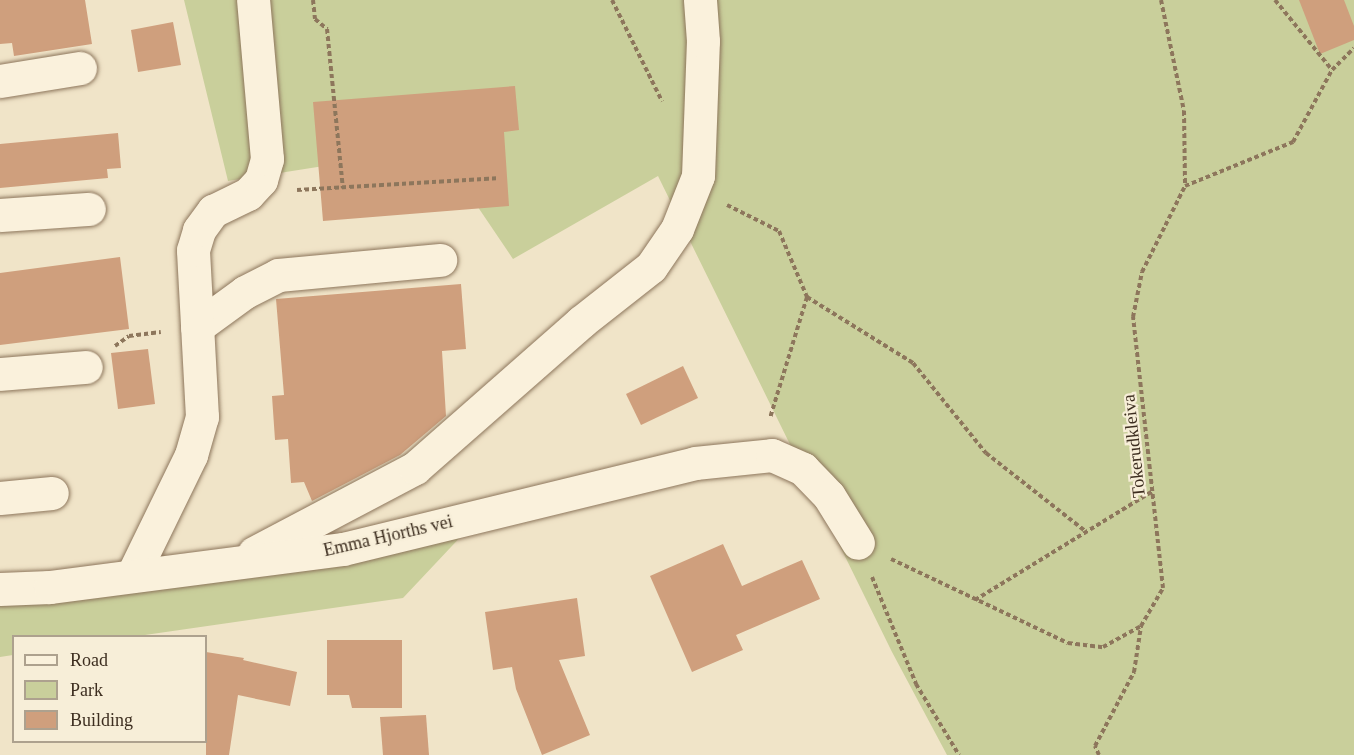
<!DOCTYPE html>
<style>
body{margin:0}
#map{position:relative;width:1354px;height:755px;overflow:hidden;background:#f0e4c8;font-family:"Times New Roman",serif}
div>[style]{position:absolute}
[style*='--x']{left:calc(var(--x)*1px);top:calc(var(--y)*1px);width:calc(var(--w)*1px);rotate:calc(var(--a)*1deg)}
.green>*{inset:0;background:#c9cf9b}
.building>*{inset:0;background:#cf9f7d}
.path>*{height:4px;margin-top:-2px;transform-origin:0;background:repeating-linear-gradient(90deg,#8d765c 0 4.5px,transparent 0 7.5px)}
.roads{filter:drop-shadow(0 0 2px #8d765c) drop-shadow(0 0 2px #8d765c)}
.minor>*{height:33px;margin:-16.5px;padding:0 16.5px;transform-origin:16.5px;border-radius:16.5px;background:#faf1dc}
span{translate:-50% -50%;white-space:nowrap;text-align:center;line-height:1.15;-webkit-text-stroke:4.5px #f7eed8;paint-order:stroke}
.street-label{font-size:18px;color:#3d2e20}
.legend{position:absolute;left:12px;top:635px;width:195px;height:108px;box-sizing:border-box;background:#f7eed8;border:2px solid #ada18e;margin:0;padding:8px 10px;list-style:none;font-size:18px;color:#3d2e20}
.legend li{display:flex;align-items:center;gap:12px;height:30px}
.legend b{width:30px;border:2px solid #ada18e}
</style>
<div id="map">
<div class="green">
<i style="clip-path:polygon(184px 0,1354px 0,1354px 755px,947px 755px,892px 652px,658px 176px,513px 259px,438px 148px,228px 181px)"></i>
<i style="clip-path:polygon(467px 530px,403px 598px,138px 636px,14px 636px,13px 655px,0 657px,0 595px)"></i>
</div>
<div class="building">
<i style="clip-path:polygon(0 0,85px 0,92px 44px,14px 56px,12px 43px,0 44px)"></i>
<i style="clip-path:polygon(1299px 0,1344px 0,1354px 26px,1354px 40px,1320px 54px)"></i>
<i style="clip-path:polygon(173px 22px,181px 65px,138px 72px,131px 30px)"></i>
<i style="clip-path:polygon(515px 86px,519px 130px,504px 132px,509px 206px,323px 221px,313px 102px)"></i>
<i style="clip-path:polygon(118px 133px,121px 168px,107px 169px,108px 178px,0 188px,0 144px)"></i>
<i style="clip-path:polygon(120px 257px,129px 329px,0 345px,0 273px)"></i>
<i style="clip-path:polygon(461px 284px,466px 349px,442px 351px,446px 416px,400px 455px,312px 501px,304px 482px,291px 483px,288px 439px,275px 440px,272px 396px,284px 395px,276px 299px)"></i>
<i style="clip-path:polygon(148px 349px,155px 404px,118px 409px,111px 353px)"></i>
<i style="clip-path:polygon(683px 366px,698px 398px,641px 425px,626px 394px)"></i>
<i style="clip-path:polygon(723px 544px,742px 586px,802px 560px,820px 599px,736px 635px,743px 650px,692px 672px,650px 576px)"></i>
<i style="clip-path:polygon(577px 598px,585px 656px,559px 660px,590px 735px,542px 755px,516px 689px,512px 667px,493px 670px,485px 612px)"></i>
<i style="clip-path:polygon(327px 640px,402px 640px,402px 708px,352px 708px,349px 695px,327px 695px)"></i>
<i style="clip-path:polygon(206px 652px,244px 658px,243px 660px,297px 672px,290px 706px,238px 695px,229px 755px,206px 755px)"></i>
<i style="clip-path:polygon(426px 715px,429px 755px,383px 755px,380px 717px)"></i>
</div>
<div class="path">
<i style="--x:313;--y:0;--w:19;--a:84"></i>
<i style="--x:315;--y:19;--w:16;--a:40"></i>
<i style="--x:327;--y:29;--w:160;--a:84.3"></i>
<i style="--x:612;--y:0;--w:113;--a:63.7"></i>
<i style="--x:1161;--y:0;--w:113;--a:78.3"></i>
<i style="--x:1184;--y:111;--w:75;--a:89.2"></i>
<i style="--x:1275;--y:0;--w:90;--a:50.8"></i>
<i style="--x:297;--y:190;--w:200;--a:-3.4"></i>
<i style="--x:727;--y:205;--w:58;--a:26.6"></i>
<i style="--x:779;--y:231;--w:72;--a:67"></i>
<i style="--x:807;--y:297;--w:127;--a:107"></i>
<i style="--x:807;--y:297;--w:125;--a:31.9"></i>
<i style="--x:913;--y:363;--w:116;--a:51"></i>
<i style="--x:986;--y:453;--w:126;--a:38.2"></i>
<i style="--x:115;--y:346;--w:17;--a:-36"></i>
<i style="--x:129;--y:336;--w:32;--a:-7"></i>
<i style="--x:891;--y:559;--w:196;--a:25.4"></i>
<i style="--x:1068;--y:643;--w:35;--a:7"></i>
<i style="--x:1103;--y:647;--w:43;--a:-28.9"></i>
<i style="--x:1141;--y:626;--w:44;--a:-59.9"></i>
<i style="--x:1163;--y:588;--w:273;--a:-96.3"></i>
<i style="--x:1133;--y:317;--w:46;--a:-78.7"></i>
<i style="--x:1142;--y:272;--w:96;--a:-63.4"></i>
<i style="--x:1185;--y:186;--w:117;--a:-22.2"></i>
<i style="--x:1293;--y:142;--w:82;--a:-61.6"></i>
<i style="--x:1332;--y:70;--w:31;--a:-45"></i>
<i style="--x:872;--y:577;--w:116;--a:67.6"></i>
<i style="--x:916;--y:684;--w:83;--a:58.8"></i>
<i style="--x:975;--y:600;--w:209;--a:-31.5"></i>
<i style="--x:1099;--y:755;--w:10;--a:-114"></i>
<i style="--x:1095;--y:746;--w:84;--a:-62.2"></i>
<i style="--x:1134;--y:672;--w:47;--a:-81.3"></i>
</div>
<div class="roads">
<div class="minor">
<i style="--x:0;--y:81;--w:81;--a:-9.2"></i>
<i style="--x:0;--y:215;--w:89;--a:-3.9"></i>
<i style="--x:197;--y:327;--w:59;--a:-36.1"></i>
<i style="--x:245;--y:292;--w:37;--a:-27"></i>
<i style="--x:278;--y:275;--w:163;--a:-5.3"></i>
<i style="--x:0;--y:374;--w:86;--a:-4.7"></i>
<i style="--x:0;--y:498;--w:52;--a:-5.5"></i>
<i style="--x:254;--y:553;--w:182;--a:-27.8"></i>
<i style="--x:415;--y:468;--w:221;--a:-41.3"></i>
<i style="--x:581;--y:322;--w:89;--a:-38.2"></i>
<i style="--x:651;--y:267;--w:46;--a:-55.6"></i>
<i style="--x:677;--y:229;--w:57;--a:-68.4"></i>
<i style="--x:698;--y:176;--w:135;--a:-87.9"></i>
<i style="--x:703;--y:41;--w:41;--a:-94.2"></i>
<i style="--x:132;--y:576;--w:135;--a:-64"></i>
<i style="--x:191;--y:455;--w:40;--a:-74"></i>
<i style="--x:202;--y:417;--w:167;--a:-93.1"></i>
<i style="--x:193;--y:250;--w:21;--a:-73"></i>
<i style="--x:199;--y:230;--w:24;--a:-54"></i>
<i style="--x:213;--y:211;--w:39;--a:-26"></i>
<i style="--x:248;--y:194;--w:19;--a:-47"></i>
<i style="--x:261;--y:180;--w:22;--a:-74"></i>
<i style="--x:267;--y:159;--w:160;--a:-95"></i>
<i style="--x:0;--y:589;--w:50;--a:-2.3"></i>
<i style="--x:50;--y:587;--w:295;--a:-7.4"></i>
<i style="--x:343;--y:549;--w:362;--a:-13.7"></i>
<i style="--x:695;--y:463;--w:77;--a:-5.9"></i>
<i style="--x:772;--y:455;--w:34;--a:24"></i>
<i style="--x:803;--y:469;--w:37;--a:46"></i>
<i style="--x:829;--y:496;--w:55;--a:58.3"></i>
</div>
</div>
<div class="street-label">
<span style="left:1134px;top:446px;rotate:-96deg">Tokerudkleiva</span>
<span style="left:388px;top:536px;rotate:-13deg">Emma Hjorths vei</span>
</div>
<ul class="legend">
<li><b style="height:8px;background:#faf1dc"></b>Road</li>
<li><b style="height:16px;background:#c9cf9b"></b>Park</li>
<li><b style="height:16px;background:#cf9f7d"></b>Building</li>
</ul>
</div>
